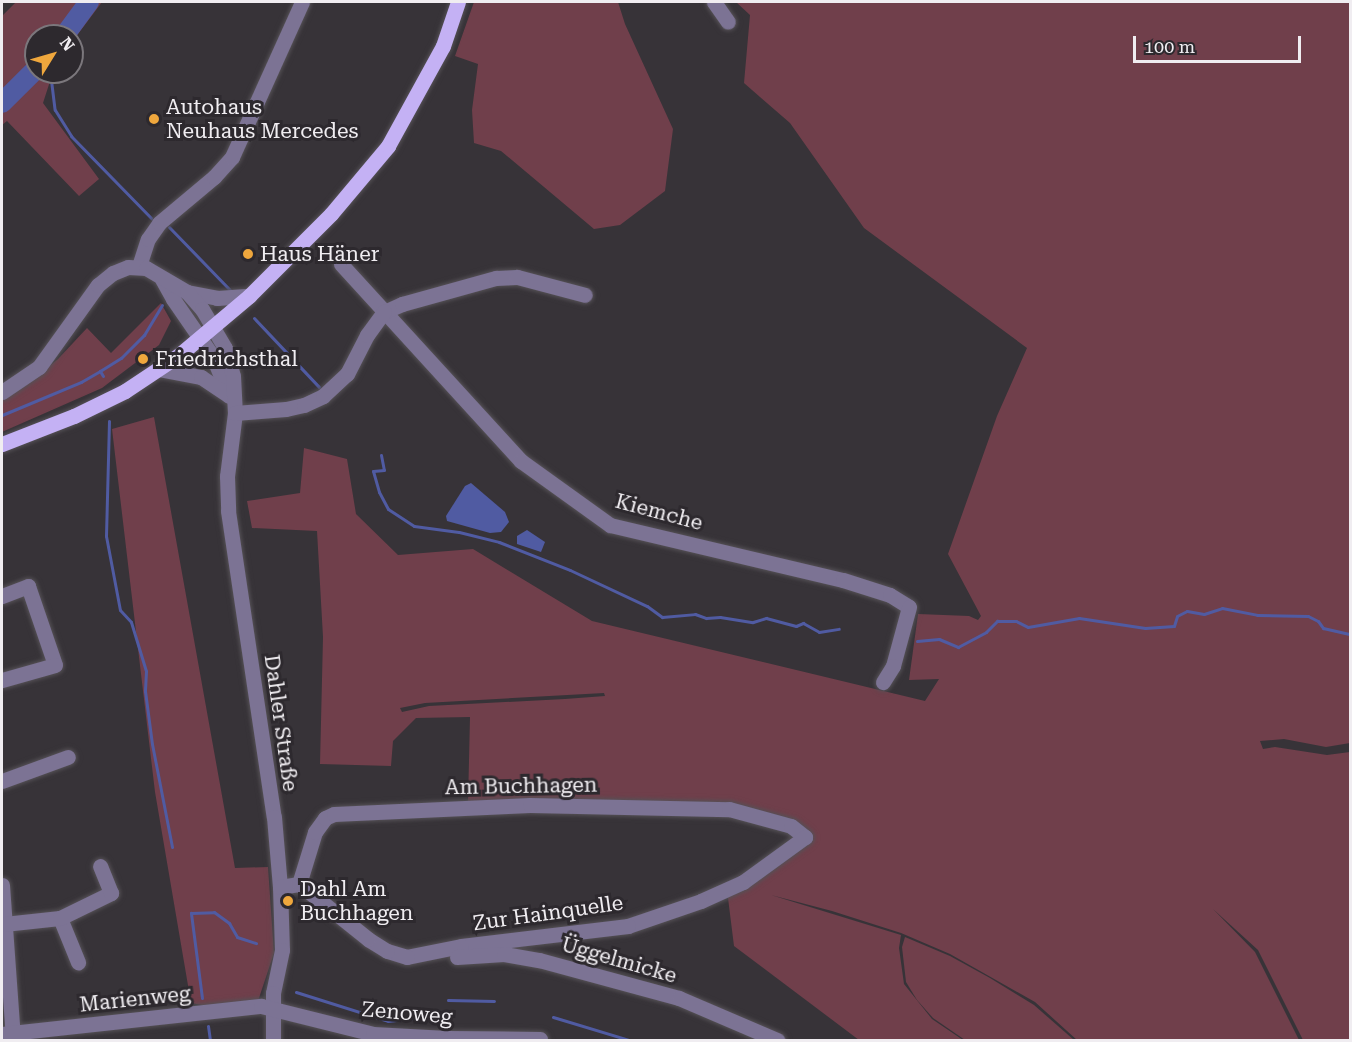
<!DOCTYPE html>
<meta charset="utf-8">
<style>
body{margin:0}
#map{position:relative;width:1352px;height:1042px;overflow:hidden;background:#373338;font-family:"Roboto Serif",serif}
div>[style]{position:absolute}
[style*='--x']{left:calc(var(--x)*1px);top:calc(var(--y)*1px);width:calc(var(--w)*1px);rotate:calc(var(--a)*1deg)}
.green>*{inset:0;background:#703f4b}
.water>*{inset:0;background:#505ba2}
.stream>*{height:3px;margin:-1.5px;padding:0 1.5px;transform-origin:1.5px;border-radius:1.5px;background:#505ba2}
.river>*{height:20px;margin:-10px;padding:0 10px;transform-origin:10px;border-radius:10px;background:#505ba2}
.roads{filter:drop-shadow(0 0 2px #555156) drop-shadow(0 0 2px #555156)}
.minor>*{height:15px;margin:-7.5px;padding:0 7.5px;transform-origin:7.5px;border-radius:7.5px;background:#7c7394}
.major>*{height:15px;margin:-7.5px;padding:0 7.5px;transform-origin:7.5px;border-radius:7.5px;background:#c4b1f4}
.dots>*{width:16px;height:16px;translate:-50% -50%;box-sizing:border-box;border:3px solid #2d292e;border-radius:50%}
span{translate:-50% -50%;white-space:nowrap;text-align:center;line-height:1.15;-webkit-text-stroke:6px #2d292e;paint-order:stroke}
.poi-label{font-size:21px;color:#f0edf1}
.left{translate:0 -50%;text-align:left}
.street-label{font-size:21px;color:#f0edf1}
.frame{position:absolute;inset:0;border:3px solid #f0edf1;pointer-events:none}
.north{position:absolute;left:24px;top:24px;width:60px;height:60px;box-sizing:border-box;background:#2d292e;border:2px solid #7b777c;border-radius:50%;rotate:53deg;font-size:16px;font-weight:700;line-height:24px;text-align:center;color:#f0edf1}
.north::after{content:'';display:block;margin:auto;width:21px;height:27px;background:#efa73d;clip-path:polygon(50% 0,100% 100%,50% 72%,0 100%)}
.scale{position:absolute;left:1133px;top:36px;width:168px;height:27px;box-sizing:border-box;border:3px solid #f0edf1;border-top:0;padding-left:8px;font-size:18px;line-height:21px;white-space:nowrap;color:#f0edf1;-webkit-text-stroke:4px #2d292e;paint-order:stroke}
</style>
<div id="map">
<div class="green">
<i style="clip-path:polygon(16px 2px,102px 2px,72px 42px,72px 36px,36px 36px,36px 72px,53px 72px,43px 103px,99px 179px,79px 196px,7px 121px,2px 125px,2px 16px)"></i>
<i style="clip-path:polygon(474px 2px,618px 2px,625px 24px,673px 129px,665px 191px,620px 225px,594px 229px,501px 151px,474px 143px,472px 110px,478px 64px,455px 56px)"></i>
<i style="clip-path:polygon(evenodd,736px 2px,1350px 2px,1350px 743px,1326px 747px,1284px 739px,1260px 741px,1263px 749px,1275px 747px,1327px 755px,1350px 752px,1350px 1040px,1303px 1040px,1258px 950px,1213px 909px,1255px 952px,1299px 1040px,1077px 1040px,1035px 1002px,950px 954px,901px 933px,832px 911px,771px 895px,901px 935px,899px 948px,904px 984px,932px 1019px,963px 1040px,859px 1040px,734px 946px,727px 890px,807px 838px,729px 806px,468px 803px,470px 717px,416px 718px,393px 741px,391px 766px,320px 764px,323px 637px,317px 531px,252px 528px,247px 501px,300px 493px,304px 448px,347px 459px,356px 514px,398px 555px,473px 549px,592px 621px,925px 701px,939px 679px,909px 680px,918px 614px,969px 616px,978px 620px,981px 616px,948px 554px,997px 416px,1027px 348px,864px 228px,790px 123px,744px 83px,750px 15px,736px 2px,604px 693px,605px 696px,565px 699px,429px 706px,402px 712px,400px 708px,425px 703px,604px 693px)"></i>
<i style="clip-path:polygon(161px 303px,171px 321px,159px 345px,102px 388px,2px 432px,2px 397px,25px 386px,58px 359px,87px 328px,111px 353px)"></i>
<i style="clip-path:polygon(154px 417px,235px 868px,268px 867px,274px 953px,258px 1001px,207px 1006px,191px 1003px,155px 792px,112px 429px)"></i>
<i style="clip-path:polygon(905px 937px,950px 956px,990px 978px,1034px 1005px,1074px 1040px,965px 1040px,933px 1018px,917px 1000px,906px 982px,902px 947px)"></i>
</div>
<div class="water">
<i style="clip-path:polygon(471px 483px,505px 512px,509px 522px,501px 532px,490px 533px,447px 521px,446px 516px,465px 486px)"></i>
<i style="clip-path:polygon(527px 530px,545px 542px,541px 552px,517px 544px,517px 536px)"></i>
</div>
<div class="stream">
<i style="--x:50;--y:72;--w:38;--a:83"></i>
<i style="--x:55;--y:110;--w:31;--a:58"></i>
<i style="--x:71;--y:136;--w:115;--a:45.7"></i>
<i style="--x:169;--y:227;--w:88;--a:45.9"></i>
<i style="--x:254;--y:318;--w:95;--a:46.7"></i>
<i style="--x:103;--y:376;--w:6;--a:-121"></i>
<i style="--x:100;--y:371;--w:25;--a:-32"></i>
<i style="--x:121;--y:358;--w:33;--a:-45"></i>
<i style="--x:144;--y:335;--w:35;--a:-59"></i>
<i style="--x:2;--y:415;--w:86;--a:-22.7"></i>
<i style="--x:81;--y:382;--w:22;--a:-30"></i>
<i style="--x:109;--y:421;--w:115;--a:91.5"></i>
<i style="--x:106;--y:536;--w:75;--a:79.3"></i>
<i style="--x:120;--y:610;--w:16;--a:47"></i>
<i style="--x:131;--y:622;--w:51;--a:73"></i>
<i style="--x:146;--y:671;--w:20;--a:93"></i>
<i style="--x:145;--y:691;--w:53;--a:82.5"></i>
<i style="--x:152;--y:744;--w:105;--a:79"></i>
<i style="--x:381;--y:455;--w:15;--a:79"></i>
<i style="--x:384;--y:470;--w:11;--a:175"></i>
<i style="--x:373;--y:471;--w:22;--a:74"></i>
<i style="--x:379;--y:492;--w:19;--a:62"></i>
<i style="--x:388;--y:509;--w:31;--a:33"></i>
<i style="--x:414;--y:526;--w:45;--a:7.6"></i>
<i style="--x:459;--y:532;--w:41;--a:14"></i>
<i style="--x:499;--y:542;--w:76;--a:21.5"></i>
<i style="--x:570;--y:570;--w:85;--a:25.1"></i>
<i style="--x:647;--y:606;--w:19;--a:36"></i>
<i style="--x:662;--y:617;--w:33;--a:-5"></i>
<i style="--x:695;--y:614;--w:12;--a:20"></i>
<i style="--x:706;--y:618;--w:14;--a:-4"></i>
<i style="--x:720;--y:617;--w:33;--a:9"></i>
<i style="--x:753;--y:622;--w:14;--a:-17"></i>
<i style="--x:766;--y:618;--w:31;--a:15"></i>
<i style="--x:796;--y:626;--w:8;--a:-23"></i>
<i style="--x:803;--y:623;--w:18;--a:29"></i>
<i style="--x:819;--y:632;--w:20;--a:-9"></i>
<i style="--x:917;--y:641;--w:22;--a:-5"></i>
<i style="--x:939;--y:639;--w:21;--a:23"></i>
<i style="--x:958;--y:647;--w:32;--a:-28"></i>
<i style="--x:986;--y:632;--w:16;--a:-45"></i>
<i style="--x:997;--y:621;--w:19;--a:0"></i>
<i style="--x:1016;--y:621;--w:13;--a:27"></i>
<i style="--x:1028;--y:627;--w:52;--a:-10"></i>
<i style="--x:1079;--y:618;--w:67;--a:8.6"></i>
<i style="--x:1145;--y:628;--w:29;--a:-4"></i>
<i style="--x:1174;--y:626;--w:10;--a:-73"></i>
<i style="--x:1177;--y:616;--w:11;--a:-27"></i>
<i style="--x:1187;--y:611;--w:17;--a:10"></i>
<i style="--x:1204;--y:614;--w:19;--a:-18"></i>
<i style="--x:1222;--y:608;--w:36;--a:11"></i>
<i style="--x:1257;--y:615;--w:51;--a:1.1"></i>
<i style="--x:1308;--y:616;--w:11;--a:27"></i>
<i style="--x:1318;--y:621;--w:9;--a:54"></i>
<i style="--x:1323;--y:628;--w:28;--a:13"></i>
<i style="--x:296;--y:992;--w:96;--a:17.5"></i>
<i style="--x:388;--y:1021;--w:35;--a:-7"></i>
<i style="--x:202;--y:998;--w:86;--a:-97.4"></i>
<i style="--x:191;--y:913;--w:23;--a:-2"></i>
<i style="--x:214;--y:912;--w:19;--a:36"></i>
<i style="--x:229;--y:923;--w:16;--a:60"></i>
<i style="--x:237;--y:937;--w:20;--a:18"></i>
<i style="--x:448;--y:1000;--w:46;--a:1.2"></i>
<i style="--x:553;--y:1017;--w:79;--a:16.8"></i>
<i style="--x:208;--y:1026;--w:14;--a:82"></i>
</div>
<div class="river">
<i style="--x:64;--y:36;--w:42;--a:-53.7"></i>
<i style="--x:2;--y:103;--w:48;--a:-45"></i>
</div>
<div class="roads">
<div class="minor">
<i style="--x:714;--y:2;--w:24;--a:55"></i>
<i style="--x:341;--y:264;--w:267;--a:47.6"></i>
<i style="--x:521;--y:461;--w:110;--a:35.7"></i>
<i style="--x:610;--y:525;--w:239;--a:13.3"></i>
<i style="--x:843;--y:580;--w:49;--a:17.7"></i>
<i style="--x:890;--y:595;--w:22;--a:32"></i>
<i style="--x:909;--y:607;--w:61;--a:105.2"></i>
<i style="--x:893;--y:666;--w:19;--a:122"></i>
<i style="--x:139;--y:266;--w:28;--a:-72"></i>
<i style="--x:148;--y:239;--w:19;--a:-55"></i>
<i style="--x:159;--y:223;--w:72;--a:-39.9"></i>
<i style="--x:214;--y:177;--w:27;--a:-48"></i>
<i style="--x:232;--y:157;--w:170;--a:-65.7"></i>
<i style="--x:162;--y:279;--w:23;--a:61"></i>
<i style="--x:173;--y:299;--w:70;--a:55.4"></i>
<i style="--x:213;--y:357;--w:42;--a:67.7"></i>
<i style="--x:187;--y:292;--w:31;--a:11"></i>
<i style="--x:217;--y:298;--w:32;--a:-4"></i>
<i style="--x:384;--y:312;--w:20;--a:-24"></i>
<i style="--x:402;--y:304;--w:98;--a:-15.5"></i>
<i style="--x:496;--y:278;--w:21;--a:-3"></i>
<i style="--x:517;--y:277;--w:70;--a:14.8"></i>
<i style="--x:158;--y:369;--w:44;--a:10.5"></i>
<i style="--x:201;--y:377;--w:32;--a:34"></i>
<i style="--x:2;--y:392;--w:45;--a:-34"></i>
<i style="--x:39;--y:367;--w:101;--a:-54.3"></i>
<i style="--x:98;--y:285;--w:19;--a:-39"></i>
<i style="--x:113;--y:273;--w:16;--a:-22"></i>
<i style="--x:128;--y:267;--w:18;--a:3"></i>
<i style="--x:146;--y:268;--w:48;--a:30.3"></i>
<i style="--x:187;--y:292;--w:23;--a:49"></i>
<i style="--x:202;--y:309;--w:45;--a:59.5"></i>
<i style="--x:225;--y:348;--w:29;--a:74"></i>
<i style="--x:233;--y:376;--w:37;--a:87"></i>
<i style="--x:235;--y:413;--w:64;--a:97.2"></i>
<i style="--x:227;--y:476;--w:35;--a:88"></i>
<i style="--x:228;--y:511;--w:309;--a:81.5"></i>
<i style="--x:274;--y:817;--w:70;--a:85.1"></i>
<i style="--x:280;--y:887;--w:63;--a:88.2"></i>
<i style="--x:282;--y:950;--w:44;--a:101.8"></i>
<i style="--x:273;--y:993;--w:47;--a:90"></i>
<i style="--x:235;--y:413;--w:51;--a:-4.5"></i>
<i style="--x:286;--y:409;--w:18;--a:-13"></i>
<i style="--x:304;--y:405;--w:21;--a:-25"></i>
<i style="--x:323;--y:396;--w:33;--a:-43"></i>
<i style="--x:347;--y:374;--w:44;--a:-62.9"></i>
<i style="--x:367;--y:335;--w:29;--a:-54"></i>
<i style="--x:2;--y:596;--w:28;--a:-21"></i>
<i style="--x:28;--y:586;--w:83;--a:71.1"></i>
<i style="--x:55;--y:665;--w:55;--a:164.2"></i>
<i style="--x:2;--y:781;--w:70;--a:-20"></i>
<i style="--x:2;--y:885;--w:155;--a:85.9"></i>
<i style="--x:280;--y:887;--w:19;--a:-9"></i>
<i style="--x:299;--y:884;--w:54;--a:-72.9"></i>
<i style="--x:315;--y:832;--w:17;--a:-54"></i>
<i style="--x:325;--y:818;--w:10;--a:-24"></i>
<i style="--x:334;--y:814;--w:196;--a:-2.6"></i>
<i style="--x:530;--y:805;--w:199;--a:1.2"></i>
<i style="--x:729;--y:809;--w:64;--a:15.3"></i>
<i style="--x:791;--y:826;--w:18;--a:38"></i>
<i style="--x:805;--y:837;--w:77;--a:144"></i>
<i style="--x:743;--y:882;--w:46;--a:155.7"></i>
<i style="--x:701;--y:901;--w:77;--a:161.1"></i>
<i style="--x:628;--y:926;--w:168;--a:173.2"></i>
<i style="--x:461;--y:946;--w:55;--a:168.5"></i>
<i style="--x:407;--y:957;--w:21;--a:-163"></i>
<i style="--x:387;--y:951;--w:22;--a:-148"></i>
<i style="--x:368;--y:939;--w:88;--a:-141.4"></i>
<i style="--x:60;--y:918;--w:48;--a:67.8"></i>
<i style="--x:4;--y:924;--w:56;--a:-6.1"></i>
<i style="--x:60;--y:918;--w:57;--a:-26.1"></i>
<i style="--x:111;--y:893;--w:29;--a:-112"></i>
<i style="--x:457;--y:957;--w:47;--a:-3.7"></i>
<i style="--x:504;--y:954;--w:36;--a:10"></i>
<i style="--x:539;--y:960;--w:145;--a:15.2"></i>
<i style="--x:679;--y:998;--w:107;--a:23.2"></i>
<i style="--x:2;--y:1034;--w:261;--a:-6.2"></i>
<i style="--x:261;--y:1006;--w:115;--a:14"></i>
<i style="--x:373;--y:1034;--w:74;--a:3.1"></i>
<i style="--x:447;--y:1038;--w:93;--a:0.6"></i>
</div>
<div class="major">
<i style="--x:2;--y:444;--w:77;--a:-21.3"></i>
<i style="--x:74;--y:416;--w:57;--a:-26.1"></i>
<i style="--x:125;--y:391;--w:65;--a:-33.7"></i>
<i style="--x:179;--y:355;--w:92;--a:-40.1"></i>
<i style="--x:249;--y:296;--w:116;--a:-45"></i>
<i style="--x:331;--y:214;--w:89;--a:-50"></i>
<i style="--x:388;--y:146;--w:114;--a:-61.2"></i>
<i style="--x:443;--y:46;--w:46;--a:-71.2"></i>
</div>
</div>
<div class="dots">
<i style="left:154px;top:119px;background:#efa73d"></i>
<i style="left:248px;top:254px;background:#efa73d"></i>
<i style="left:143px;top:359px;background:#efa73d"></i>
<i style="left:288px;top:901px;background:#efa73d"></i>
</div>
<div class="poi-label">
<span class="left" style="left:166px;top:119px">Autohaus<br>Neuhaus Mercedes</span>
<span class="left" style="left:260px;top:254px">Haus Häner</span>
<span class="left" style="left:155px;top:359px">Friedrichsthal</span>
<span class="left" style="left:300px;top:901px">Dahl Am<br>Buchhagen</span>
</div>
<div class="street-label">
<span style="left:659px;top:512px;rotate:15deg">Kiemche</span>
<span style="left:281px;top:723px;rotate:82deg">Dahler Straße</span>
<span style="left:521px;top:786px;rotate:-1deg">Am Buchhagen</span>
<span style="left:548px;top:913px;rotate:-8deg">Zur Hainquelle</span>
<span style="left:619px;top:960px;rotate:16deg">Üggelmicke</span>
<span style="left:135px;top:999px;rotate:-6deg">Marienweg</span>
<span style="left:407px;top:1013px;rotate:5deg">Zenoweg</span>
</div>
<div class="frame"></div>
<div class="north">N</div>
<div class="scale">100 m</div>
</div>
